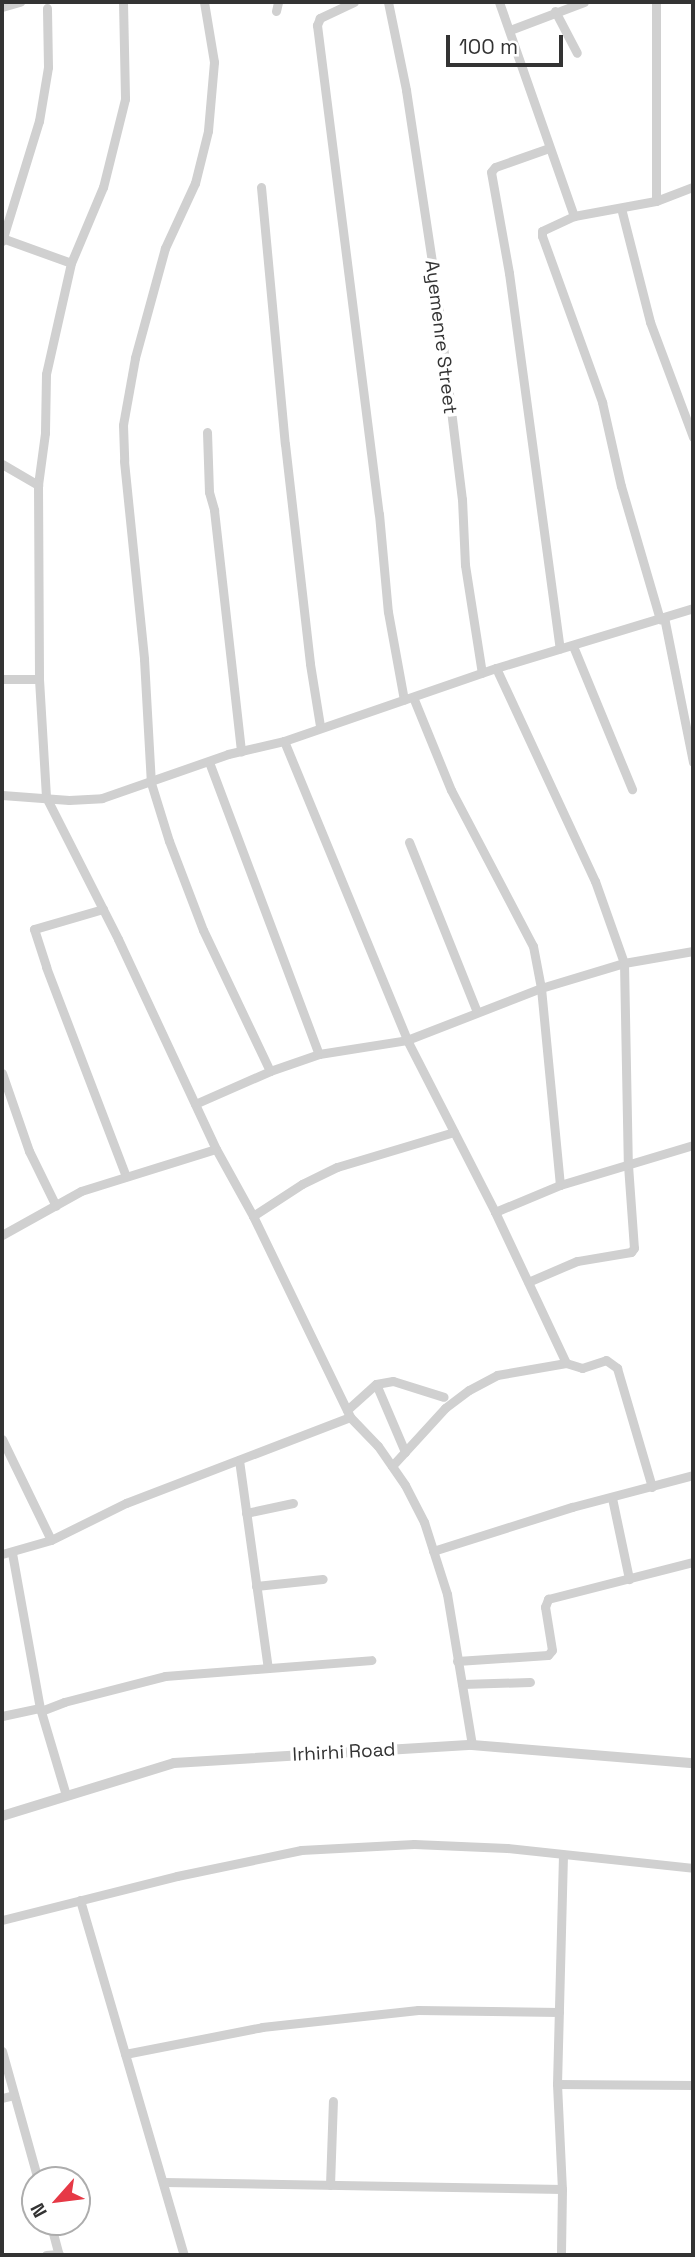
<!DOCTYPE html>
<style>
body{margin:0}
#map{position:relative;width:695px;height:2257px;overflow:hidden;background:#fff;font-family:"Space Grotesk",sans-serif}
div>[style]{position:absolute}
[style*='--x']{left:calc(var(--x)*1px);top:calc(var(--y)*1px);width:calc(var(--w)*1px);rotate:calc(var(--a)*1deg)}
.minor>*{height:9px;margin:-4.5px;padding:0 4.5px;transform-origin:4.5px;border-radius:4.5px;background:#d0d0d0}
.tertiary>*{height:10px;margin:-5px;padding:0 5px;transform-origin:5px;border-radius:5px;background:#d0d0d0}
span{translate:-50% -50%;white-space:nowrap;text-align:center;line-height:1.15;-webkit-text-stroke:7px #fff;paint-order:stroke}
.street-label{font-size:19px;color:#333}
.frame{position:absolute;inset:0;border:4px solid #333;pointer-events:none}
.north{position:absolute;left:21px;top:2166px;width:70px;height:70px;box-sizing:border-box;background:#fff;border:2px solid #adadad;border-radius:50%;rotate:242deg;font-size:19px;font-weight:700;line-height:28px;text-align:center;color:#333}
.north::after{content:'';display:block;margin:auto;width:24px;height:32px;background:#e63946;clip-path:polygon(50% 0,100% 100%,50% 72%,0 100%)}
.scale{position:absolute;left:446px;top:35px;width:117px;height:32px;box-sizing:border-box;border:4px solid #333;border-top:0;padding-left:9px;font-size:21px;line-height:24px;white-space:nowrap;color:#333;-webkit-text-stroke:5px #fff;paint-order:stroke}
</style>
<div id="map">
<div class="minor">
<i style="--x:123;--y:2;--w:97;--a:88.8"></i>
<i style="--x:125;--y:99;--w:91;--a:104"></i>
<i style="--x:103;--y:187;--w:82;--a:112.8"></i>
<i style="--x:71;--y:263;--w:114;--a:102.7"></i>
<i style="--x:46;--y:374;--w:59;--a:91"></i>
<i style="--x:45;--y:433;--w:52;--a:97.7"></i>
<i style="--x:38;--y:485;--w:194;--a:89.7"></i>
<i style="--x:39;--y:679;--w:118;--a:86.6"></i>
<i style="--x:46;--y:797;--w:159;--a:63.1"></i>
<i style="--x:118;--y:939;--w:232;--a:65"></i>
<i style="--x:216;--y:1149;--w:77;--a:61.1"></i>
<i style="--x:253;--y:1216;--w:223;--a:64.2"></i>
<i style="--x:350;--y:1417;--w:40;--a:46"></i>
<i style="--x:378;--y:1446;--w:47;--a:55.3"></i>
<i style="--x:405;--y:1485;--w:42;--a:62.8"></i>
<i style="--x:424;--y:1522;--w:76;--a:72.3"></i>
<i style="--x:447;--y:1594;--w:153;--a:80.6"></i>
<i style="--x:204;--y:2;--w:61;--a:80.5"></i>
<i style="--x:214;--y:62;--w:69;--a:95"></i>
<i style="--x:208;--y:131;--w:54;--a:104"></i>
<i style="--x:195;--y:183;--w:72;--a:114.8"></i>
<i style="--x:165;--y:248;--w:114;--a:105.3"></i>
<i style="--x:135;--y:358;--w:68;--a:100.2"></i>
<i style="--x:123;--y:425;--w:36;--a:88"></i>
<i style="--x:124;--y:461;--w:199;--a:84.2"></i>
<i style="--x:144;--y:659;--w:124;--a:86.8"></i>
<i style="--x:151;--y:783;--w:61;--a:72.8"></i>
<i style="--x:169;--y:841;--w:95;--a:69.1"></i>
<i style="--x:203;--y:930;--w:156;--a:64.6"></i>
<i style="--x:354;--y:2;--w:38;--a:155"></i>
<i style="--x:320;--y:18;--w:8;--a:113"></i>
<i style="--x:317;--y:25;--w:493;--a:82.8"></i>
<i style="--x:379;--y:514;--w:98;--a:84.8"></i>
<i style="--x:388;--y:612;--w:89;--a:79.7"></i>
<i style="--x:388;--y:2;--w:90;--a:78.4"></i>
<i style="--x:406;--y:90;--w:200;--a:81.4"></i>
<i style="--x:436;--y:288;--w:213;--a:83"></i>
<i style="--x:462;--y:499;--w:66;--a:87.4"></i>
<i style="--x:465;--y:565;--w:109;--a:81.1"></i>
<i style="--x:499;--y:2;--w:227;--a:70.7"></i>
<i style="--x:574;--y:216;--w:83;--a:-10.4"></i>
<i style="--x:656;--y:201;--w:40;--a:-21"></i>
<i style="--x:2;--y:7;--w:19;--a:-16"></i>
<i style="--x:276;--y:11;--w:9;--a:-77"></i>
<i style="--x:555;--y:11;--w:47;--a:62.4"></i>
<i style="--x:510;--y:30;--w:79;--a:-20.7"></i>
<i style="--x:549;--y:148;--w:57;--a:160.6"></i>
<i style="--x:495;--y:167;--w:6;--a:129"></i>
<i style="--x:491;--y:172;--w:103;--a:79.9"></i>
<i style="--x:509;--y:273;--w:379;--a:82.3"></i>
<i style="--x:261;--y:187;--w:258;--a:84.7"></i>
<i style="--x:285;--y:444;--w:221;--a:83.5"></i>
<i style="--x:310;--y:664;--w:63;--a:80.8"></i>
<i style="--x:656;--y:201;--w:199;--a:-90"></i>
<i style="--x:621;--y:208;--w:118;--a:75.7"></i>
<i style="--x:650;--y:322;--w:123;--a:69.5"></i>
<i style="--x:574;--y:216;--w:35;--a:155"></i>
<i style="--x:542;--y:231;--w:5;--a:90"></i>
<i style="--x:542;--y:236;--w:177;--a:70.1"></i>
<i style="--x:602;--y:402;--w:86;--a:77.3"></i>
<i style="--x:621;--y:486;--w:139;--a:73.7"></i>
<i style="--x:2;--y:238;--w:73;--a:19.9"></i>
<i style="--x:2;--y:241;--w:126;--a:-72.9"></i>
<i style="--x:39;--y:121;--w:55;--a:-80.5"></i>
<i style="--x:48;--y:67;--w:59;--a:-91"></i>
<i style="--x:207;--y:432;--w:60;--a:88.1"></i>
<i style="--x:209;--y:492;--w:19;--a:74"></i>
<i style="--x:214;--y:510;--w:243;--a:83.6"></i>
<i style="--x:2;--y:464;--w:42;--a:30.3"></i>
<i style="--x:664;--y:617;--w:148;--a:78.7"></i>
<i style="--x:573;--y:646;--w:155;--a:67.6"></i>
<i style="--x:496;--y:668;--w:235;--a:65.1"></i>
<i style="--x:595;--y:881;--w:87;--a:70.5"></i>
<i style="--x:624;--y:963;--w:202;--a:88.9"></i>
<i style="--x:628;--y:1165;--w:83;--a:85.9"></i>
<i style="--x:634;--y:1248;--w:5;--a:127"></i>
<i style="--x:631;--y:1252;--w:55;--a:170.5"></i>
<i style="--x:577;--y:1261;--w:53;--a:156.8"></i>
<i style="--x:2;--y:679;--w:37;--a:0"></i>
<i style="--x:413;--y:697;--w:100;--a:67.8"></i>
<i style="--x:451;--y:790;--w:176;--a:62.3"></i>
<i style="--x:533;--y:946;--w:43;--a:79.2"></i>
<i style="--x:541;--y:988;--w:198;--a:84.5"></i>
<i style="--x:284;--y:741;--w:323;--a:67.6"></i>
<i style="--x:407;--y:1040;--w:193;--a:62.9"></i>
<i style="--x:495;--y:1212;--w:167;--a:64.8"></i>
<i style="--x:209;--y:762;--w:312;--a:69.4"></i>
<i style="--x:2;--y:795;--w:67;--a:4.3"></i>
<i style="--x:69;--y:800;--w:33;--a:-3"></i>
<i style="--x:102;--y:798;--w:133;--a:-19.2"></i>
<i style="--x:228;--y:754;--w:57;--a:-13.1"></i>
<i style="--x:284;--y:741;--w:224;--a:-19"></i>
<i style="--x:496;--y:668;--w:206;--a:-16.9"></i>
<i style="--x:409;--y:842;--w:183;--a:68.2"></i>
<i style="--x:103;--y:909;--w:72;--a:163.8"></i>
<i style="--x:34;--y:929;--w:40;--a:72"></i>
<i style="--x:46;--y:967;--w:224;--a:69.1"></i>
<i style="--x:2;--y:1073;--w:83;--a:70.9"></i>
<i style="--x:29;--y:1151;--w:61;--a:63.9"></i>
<i style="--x:195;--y:1104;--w:82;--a:-23.7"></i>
<i style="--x:270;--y:1071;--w:52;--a:-19.1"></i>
<i style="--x:319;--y:1054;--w:89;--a:-9"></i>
<i style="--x:407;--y:1040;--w:144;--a:-21.2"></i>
<i style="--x:541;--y:988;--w:87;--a:-16.8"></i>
<i style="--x:624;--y:963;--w:70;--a:-9.9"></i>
<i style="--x:495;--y:1212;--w:70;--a:-22.6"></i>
<i style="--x:560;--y:1185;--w:139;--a:-16.7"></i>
<i style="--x:253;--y:1216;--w:59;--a:-33.1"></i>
<i style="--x:302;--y:1184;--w:39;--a:-26"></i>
<i style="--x:337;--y:1167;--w:122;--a:-16.7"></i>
<i style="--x:2;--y:1235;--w:90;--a:-29.1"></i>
<i style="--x:81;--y:1191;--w:141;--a:-17.3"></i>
<i style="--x:376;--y:1384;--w:74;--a:66.9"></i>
<i style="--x:347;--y:1410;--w:39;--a:-42"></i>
<i style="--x:376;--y:1384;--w:17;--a:-10"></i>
<i style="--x:393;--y:1381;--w:53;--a:17.4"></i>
<i style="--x:2;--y:1439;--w:112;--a:64.1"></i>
<i style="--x:239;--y:1460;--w:210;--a:82.1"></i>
<i style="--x:392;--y:1466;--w:79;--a:-47.6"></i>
<i style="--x:445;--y:1408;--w:30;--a:-37"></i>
<i style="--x:469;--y:1390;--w:32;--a:-28"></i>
<i style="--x:497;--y:1375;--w:70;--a:-9.9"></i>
<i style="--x:566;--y:1363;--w:17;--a:17"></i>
<i style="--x:582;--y:1368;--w:25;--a:-18"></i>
<i style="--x:606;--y:1360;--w:14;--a:36"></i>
<i style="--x:617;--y:1368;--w:124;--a:73.6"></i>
<i style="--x:612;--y:1498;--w:83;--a:78.1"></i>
<i style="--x:246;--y:1513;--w:48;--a:-12"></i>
<i style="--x:433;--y:1551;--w:146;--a:-17.6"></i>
<i style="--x:572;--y:1507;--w:125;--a:-14.8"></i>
<i style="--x:12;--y:1553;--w:158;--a:79.8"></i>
<i style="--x:40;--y:1708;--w:91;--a:73.4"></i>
<i style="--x:2;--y:1554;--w:51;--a:-15.9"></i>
<i style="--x:51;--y:1540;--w:84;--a:-26.3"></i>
<i style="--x:126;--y:1503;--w:240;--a:-21"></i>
<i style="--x:256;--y:1586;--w:67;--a:-6"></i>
<i style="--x:457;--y:1661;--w:91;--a:-3.8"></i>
<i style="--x:548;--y:1655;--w:6;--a:-51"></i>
<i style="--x:552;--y:1650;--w:44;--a:-99.2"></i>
<i style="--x:545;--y:1607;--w:9;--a:-69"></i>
<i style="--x:548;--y:1599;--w:150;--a:-14.3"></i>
<i style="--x:462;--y:1684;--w:68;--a:-1.7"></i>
<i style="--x:41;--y:1711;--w:25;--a:-21"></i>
<i style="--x:64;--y:1702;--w:104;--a:-14.4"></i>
<i style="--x:165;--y:1676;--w:207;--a:-4.4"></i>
<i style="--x:2;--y:1716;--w:39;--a:-12"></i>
<i style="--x:563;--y:1855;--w:229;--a:91.5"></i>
<i style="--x:557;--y:2084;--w:136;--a:0.4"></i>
<i style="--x:80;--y:1900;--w:370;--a:73.7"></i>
<i style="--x:2;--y:1920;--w:180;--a:-14.1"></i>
<i style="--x:177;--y:1876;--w:127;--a:-11.8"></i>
<i style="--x:301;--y:1850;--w:113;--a:-3"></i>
<i style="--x:414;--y:1844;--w:93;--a:2.5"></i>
<i style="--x:507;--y:1848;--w:187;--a:6.1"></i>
<i style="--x:2;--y:2051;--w:134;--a:74.4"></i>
<i style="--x:125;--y:2054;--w:140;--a:-11.1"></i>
<i style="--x:262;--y:2027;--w:157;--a:-6.2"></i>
<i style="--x:418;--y:2010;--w:141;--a:0.8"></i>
<i style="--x:557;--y:2084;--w:105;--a:87.3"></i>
<i style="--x:562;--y:2189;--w:66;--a:90.9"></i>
<i style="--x:2;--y:2098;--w:12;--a:-14"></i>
<i style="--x:164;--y:2182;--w:398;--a:1"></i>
<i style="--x:330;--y:2185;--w:84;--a:-88"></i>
<i style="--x:50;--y:2222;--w:34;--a:75"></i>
<i style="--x:46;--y:2255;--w:13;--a:-4"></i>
</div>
<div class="tertiary">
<i style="--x:2;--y:1816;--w:180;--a:-17.1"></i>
<i style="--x:174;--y:1763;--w:299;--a:-3.5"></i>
<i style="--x:472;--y:1745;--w:222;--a:4.7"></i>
</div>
<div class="street-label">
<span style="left:441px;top:337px;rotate:83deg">Ayemenre Street</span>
<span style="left:344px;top:1752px;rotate:-3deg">Irhirhi Road</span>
</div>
<div class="frame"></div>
<div class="north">N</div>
<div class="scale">100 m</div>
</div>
